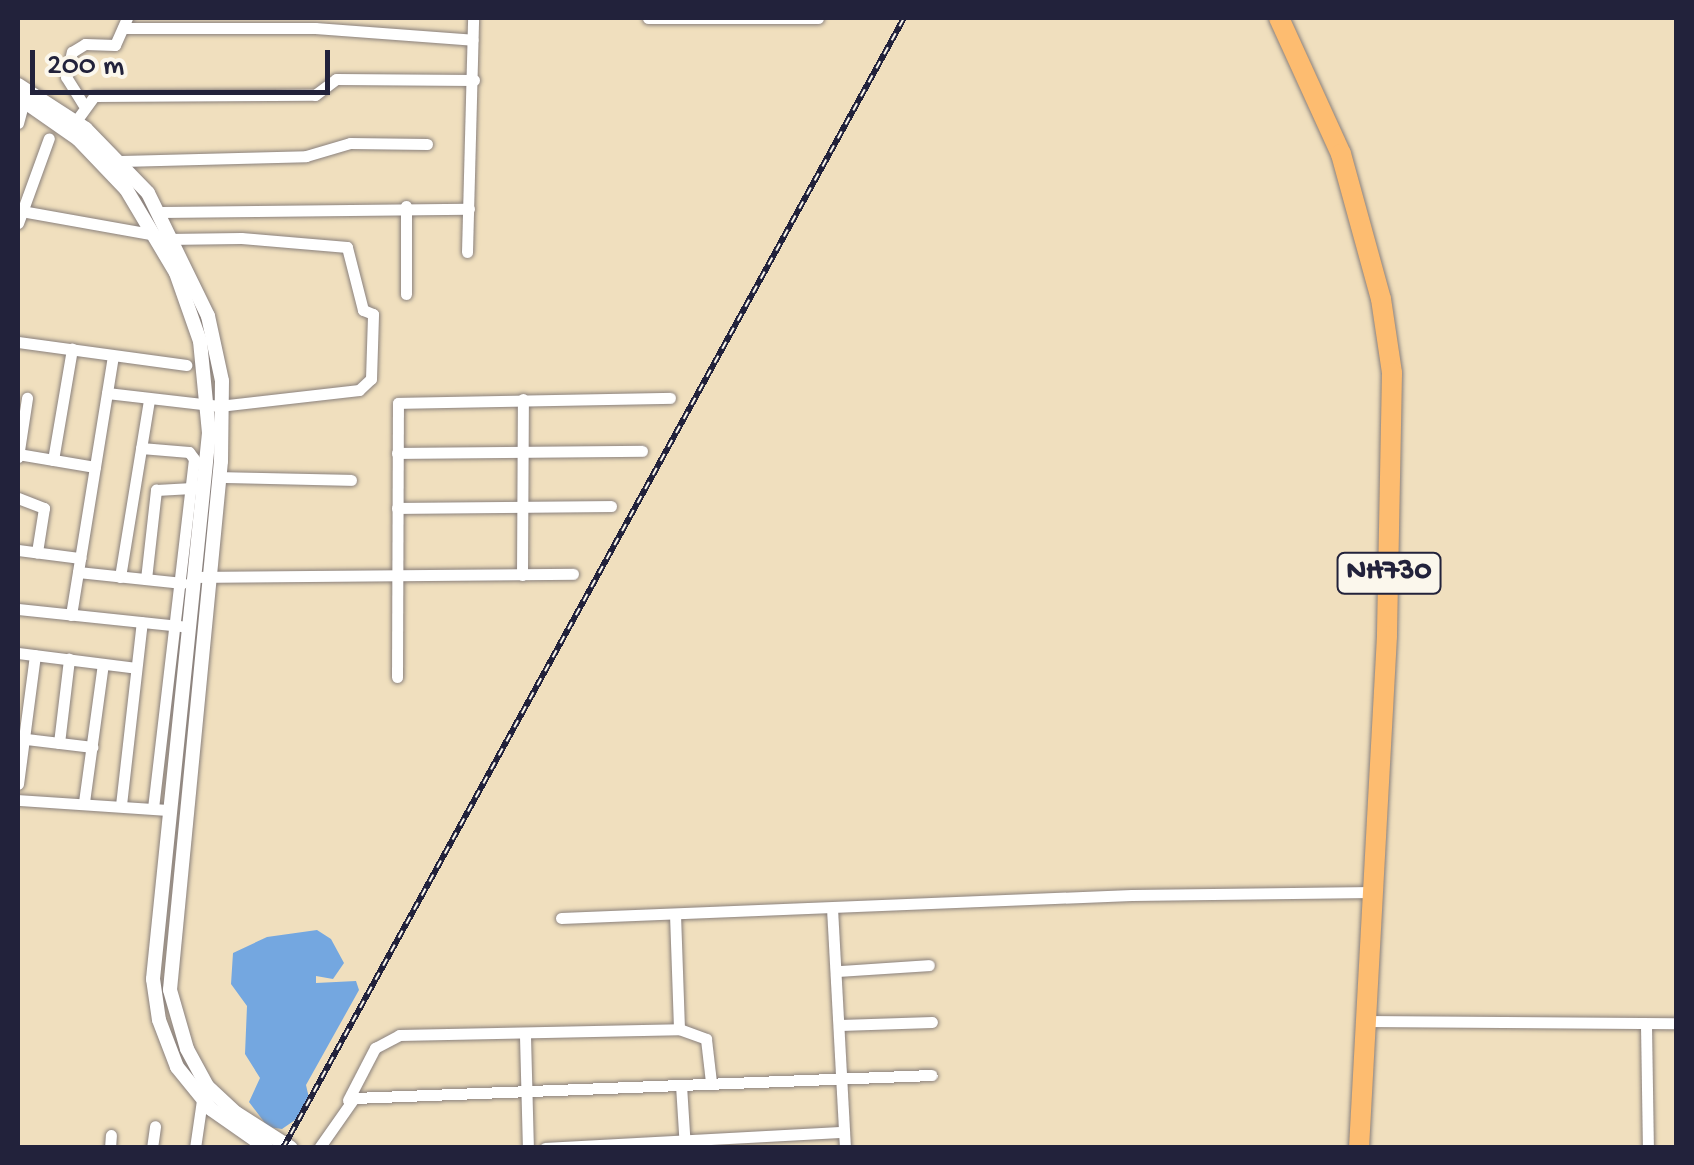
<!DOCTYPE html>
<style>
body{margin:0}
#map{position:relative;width:1694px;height:1165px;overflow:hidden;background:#f0dfbe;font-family:"Gochi Hand",sans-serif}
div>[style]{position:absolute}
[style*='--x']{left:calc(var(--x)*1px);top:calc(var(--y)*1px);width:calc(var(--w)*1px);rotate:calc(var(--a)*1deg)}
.water>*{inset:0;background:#74a7e0}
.roads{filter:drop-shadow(0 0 2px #89807c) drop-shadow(0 0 2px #89807c)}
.minor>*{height:11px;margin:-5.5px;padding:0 5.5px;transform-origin:5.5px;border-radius:5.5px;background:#fff}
.tertiary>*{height:14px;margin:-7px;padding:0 7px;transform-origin:7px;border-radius:7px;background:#fff}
.trunk>*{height:20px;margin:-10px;padding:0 10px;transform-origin:10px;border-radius:10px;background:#fdbc70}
.rail>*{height:6px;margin-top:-3px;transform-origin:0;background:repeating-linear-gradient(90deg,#fbf7ec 0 8px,#22223b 0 16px);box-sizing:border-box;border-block:2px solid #22223b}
span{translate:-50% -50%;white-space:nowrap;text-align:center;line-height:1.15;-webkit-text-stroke:8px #fbf7ec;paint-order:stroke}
.shield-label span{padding:2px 8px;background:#fbf7ec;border:2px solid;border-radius:8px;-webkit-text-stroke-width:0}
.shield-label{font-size:30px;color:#22223b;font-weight:700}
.frame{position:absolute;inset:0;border:20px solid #22223b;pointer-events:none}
.scale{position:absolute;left:30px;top:50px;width:300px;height:45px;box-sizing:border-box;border:5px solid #22223b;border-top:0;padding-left:12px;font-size:30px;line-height:35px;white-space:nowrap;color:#22223b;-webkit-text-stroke:8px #fbf7ec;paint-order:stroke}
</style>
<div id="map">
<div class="water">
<i style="clip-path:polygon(317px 930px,331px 939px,344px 963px,333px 979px,316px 976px,316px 983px,356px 981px,359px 990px,306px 1085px,309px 1098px,295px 1120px,282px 1129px,268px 1127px,249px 1102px,260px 1078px,245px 1054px,247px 1006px,231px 984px,233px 953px,267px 937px)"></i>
</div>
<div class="roads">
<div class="minor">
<i style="--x:648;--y:18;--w:170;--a:0"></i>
<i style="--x:123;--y:28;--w:192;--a:0"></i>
<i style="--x:315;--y:28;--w:158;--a:4.3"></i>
<i style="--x:83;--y:104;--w:32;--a:-122"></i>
<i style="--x:66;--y:77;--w:26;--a:-77"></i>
<i style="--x:72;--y:52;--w:15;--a:-32"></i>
<i style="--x:85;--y:44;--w:30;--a:2"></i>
<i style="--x:115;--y:45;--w:30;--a:-66"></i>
<i style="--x:76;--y:121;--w:31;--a:-54"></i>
<i style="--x:94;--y:96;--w:221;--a:-0.3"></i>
<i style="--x:315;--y:95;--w:26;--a:-37"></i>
<i style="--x:336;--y:79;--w:138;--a:0.4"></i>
<i style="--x:18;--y:123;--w:23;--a:-75"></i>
<i style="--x:121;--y:161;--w:185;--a:-1.5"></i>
<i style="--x:306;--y:156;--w:46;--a:-16.5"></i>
<i style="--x:350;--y:143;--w:77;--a:0.7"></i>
<i style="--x:406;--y:206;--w:88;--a:90"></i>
<i style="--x:27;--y:212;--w:131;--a:10.1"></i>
<i style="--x:161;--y:212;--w:308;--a:-0.6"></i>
<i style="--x:18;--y:223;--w:90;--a:-70"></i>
<i style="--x:467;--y:252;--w:234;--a:-88.5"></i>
<i style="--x:18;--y:342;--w:170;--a:7.8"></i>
<i style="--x:107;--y:393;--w:113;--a:6.6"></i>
<i style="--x:219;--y:406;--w:141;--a:-6.5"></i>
<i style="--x:359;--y:390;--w:16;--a:-43"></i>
<i style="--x:371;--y:379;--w:65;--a:-88.2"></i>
<i style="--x:373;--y:314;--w:11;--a:-158"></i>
<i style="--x:363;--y:310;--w:65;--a:-104.3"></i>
<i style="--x:347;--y:247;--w:106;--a:-175.1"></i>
<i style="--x:241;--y:238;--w:75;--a:179.2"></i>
<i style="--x:141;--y:448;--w:48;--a:4.8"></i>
<i style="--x:189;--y:452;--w:9;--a:54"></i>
<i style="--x:194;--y:459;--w:351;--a:96.7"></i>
<i style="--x:397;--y:453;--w:245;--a:-0.5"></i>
<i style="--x:18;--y:454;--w:78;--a:9.6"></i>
<i style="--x:18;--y:457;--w:60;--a:-81.3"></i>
<i style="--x:53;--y:460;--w:113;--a:-80.3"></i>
<i style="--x:220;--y:477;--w:131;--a:1.3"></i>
<i style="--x:18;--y:498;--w:28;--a:21"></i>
<i style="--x:44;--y:508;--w:45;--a:99"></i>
<i style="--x:397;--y:508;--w:214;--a:-0.5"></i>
<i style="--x:18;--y:550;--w:63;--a:7.4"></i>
<i style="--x:78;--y:572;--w:105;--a:6"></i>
<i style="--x:522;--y:575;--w:176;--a:-89.7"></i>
<i style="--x:120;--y:577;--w:180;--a:-80.7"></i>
<i style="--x:195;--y:577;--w:378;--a:-0.5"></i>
<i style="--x:146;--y:579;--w:90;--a:-83.6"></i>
<i style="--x:156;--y:490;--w:36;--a:-3"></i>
<i style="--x:18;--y:609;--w:164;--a:6"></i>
<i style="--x:71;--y:615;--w:262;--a:-80.8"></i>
<i style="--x:18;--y:653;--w:119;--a:7.2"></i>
<i style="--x:397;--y:677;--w:274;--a:-89.8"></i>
<i style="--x:398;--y:403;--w:272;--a:-1.1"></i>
<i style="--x:18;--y:738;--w:75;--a:6.9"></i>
<i style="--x:59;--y:743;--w:85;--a:-83.2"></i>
<i style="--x:18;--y:784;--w:130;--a:-82.5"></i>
<i style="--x:18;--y:800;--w:152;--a:3.8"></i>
<i style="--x:84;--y:802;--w:139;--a:-82.2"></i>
<i style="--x:121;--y:805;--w:184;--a:-83.5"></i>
<i style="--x:832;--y:908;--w:240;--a:86.9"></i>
<i style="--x:675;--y:914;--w:115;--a:88"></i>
<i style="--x:561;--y:918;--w:571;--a:-2.31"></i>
<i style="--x:1132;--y:895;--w:241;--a:-0.7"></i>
<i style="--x:839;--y:971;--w:90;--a:-3.8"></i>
<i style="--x:1365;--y:1021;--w:311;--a:0.4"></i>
<i style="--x:840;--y:1025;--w:92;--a:-1.9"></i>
<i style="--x:1646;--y:1025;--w:123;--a:89.1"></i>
<i style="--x:525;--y:1036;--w:112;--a:88.5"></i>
<i style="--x:681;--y:1085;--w:63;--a:86.4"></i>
<i style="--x:348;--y:1100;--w:59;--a:-62.6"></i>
<i style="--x:375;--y:1048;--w:27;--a:-28"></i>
<i style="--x:399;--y:1035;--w:280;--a:-1.2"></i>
<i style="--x:679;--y:1029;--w:29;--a:20"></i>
<i style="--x:706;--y:1039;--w:43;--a:83.4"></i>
<i style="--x:110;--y:1148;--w:13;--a:-86"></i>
<i style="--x:152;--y:1148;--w:22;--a:-82"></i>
<i style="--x:195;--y:1148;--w:49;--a:-81.7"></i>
<i style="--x:319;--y:1148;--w:61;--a:-55"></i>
<i style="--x:354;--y:1098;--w:578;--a:-2.28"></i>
<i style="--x:545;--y:1148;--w:299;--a:-3.1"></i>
</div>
<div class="tertiary">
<i style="--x:18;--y:85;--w:81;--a:32.9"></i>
<i style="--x:86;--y:129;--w:89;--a:45.9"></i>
<i style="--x:148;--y:193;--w:137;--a:64"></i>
<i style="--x:208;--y:316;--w:66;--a:77.8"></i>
<i style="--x:222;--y:381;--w:80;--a:90.7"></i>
<i style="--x:221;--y:461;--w:531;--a:95.51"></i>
<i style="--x:170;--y:990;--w:61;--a:73.9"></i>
<i style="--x:187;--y:1049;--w:42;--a:61.6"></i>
<i style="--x:207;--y:1086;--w:40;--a:43"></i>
<i style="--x:236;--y:1113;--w:65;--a:32.5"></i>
<i style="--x:18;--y:97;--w:73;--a:35"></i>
<i style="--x:78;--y:139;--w:69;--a:46.2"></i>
<i style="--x:126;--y:189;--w:98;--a:59.2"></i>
<i style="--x:176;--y:273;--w:72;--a:70.6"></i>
<i style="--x:200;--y:341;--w:92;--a:84.4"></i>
<i style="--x:209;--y:433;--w:549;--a:95.86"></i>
<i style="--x:153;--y:979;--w:41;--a:81.7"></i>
<i style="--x:159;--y:1020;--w:50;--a:69"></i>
<i style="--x:177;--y:1067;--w:54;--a:51"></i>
<i style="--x:211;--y:1109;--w:68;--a:34.9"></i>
</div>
<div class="trunk">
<i style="--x:1279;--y:18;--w:149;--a:65.5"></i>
<i style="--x:1341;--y:154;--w:150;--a:74.6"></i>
<i style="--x:1381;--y:299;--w:75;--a:81.5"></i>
<i style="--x:1392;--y:373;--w:263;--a:91.1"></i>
<i style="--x:1387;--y:636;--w:513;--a:93.13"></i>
</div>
</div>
<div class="rail">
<i style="--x:283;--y:1148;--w:1289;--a:-61.21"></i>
</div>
<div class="shield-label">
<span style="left:1389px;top:573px">NH730</span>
</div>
<div class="frame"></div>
<div class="scale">200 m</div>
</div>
